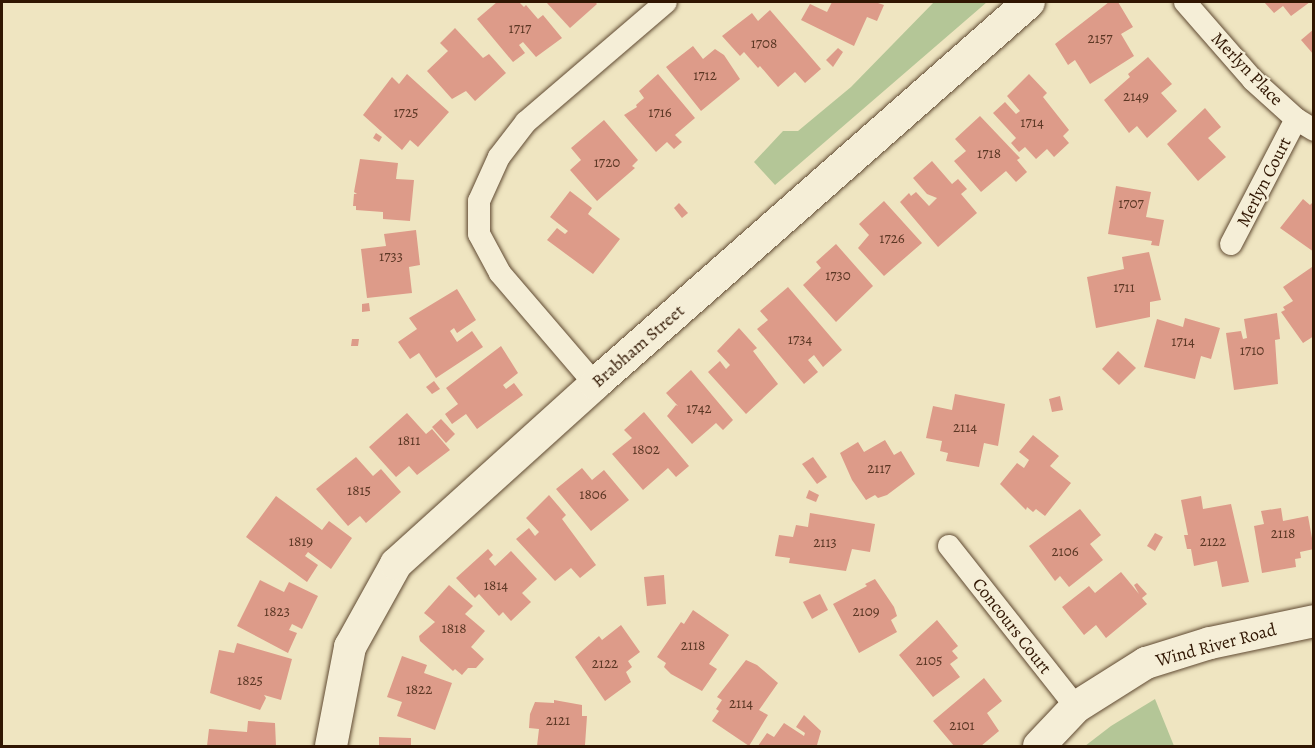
<!DOCTYPE html>
<style>
body{margin:0}
#map{position:relative;width:1315px;height:748px;overflow:hidden;background:#efe5c1;font-family:Alegreya,serif}
div>[style]{position:absolute}
[style*='--x']{left:calc(var(--x)*1px);top:calc(var(--y)*1px);width:calc(var(--w)*1px);rotate:calc(var(--a)*1deg)}
.green>*{inset:0;background:#b4c697}
.building>*{inset:0;background:#dd9b89}
.roads{filter:drop-shadow(0 0 2px #604a32) drop-shadow(0 0 2px #604a32)}
.street>*{height:22px;margin:-11px;padding:0 11px;transform-origin:11px;border-radius:11px;background:#f5eed7}
.secondary>*{height:32px;margin:-16px;padding:0 16px;transform-origin:16px;border-radius:16px;background:#f5eed7}
span{translate:-50% -50%;white-space:nowrap;text-align:center;line-height:1.15;-webkit-text-stroke:4.5px #f5eed7;paint-order:stroke}
.number-label{font-size:15px;color:#5b3724}
.number-label span{-webkit-text-stroke-width:0}
.street-label{font-size:18px;color:#301602}
.frame{position:absolute;inset:0;border:3px solid #301602;pointer-events:none}
</style>
<div id="map">
<div class="green">
<i style="clip-path:polygon(934px 2px,987px 2px,775px 185px,754px 162px,783px 131px,798px 131px,851px 87px)"></i>
<i style="clip-path:polygon(1155px 699px,1174px 746px,1085px 746px,1111px 726px)"></i>
</div>
<div class="building">
<i style="clip-path:polygon(497px 2px,519px 2px,524px 7px,526px 5px,538px 19px,543px 15px,562px 38px,536px 57px,523px 42px,519px 45px,525px 53px,513px 62px,477px 19px)"></i>
<i style="clip-path:polygon(546px 2px,595px 2px,597px 4px,570px 28px)"></i>
<i style="clip-path:polygon(832px 2px,875px 2px,884px 5px,877px 21px,867px 17px,854px 46px,801px 20px,810px 4px,827px 12px)"></i>
<i style="clip-path:polygon(1109px 2px,1118px 2px,1133px 27px,1121px 34px,1134px 56px,1090px 84px,1075px 60px,1068px 65px,1055px 44px)"></i>
<i style="clip-path:polygon(1264px 2px,1310px 2px,1291px 16px,1283px 6px,1274px 13px)"></i>
<i style="clip-path:polygon(770px 10px,821px 69px,805px 83px,795px 72px,778px 87px,760px 66px,758px 68px,744px 52px,740px 56px,722px 36px,752px 13px,758px 21px)"></i>
<i style="clip-path:polygon(455px 28px,483px 58px,489px 54px,506px 73px,475px 101px,466px 91px,452px 99px,427px 71px,448px 51px,440px 43px)"></i>
<i style="clip-path:polygon(1314px 29px,1314px 55px,1301px 40px)"></i>
<i style="clip-path:polygon(693px 46px,703px 59px,715px 49px,724px 55px,740px 79px,701px 111px,666px 67px)"></i>
<i style="clip-path:polygon(838px 48px,843px 52px,833px 67px,826px 60px)"></i>
<i style="clip-path:polygon(1148px 57px,1172px 84px,1161px 93px,1177px 111px,1147px 138px,1137px 126px,1129px 133px,1104px 100px,1130px 77px,1128px 74px)"></i>
<i style="clip-path:polygon(407px 74px,449px 112px,418px 147px,410px 140px,402px 150px,363px 115px,392px 77px,399px 84px)"></i>
<i style="clip-path:polygon(658px 74px,695px 118px,675px 135px,682px 142px,674px 149px,667px 142px,656px 152px,624px 115px,637px 107px,636px 105px,644px 98px,639px 91px)"></i>
<i style="clip-path:polygon(1029px 74px,1047px 93px,1043px 97px,1069px 130px,1063px 136px,1069px 143px,1054px 157px,1047px 149px,1036px 159px,1025px 147px,1019px 152px,1011px 143px,1016px 138px,993px 113px,1005px 102px,1016px 114px,1020px 111px,1007px 96px)"></i>
<i style="clip-path:polygon(1205px 108px,1221px 127px,1208px 138px,1226px 157px,1198px 181px,1167px 144px)"></i>
<i style="clip-path:polygon(980px 116px,1020px 158px,1017px 160px,1027px 172px,1016px 182px,1006px 171px,981px 192px,954px 161px,966px 151px,955px 139px)"></i>
<i style="clip-path:polygon(604px 120px,638px 160px,632px 166px,635px 168px,597px 201px,570px 170px,581px 160px,571px 148px)"></i>
<i style="clip-path:polygon(376px 133px,382px 137px,379px 142px,373px 138px)"></i>
<i style="clip-path:polygon(360px 159px,398px 163px,396px 179px,414px 180px,410px 221px,383px 219px,383px 212px,356px 210px,356px 206px,353px 206px,354px 194px,357px 194px,354px 192px)"></i>
<i style="clip-path:polygon(932px 161px,952px 184px,958px 179px,967px 189px,961px 194px,977px 213px,938px 247px,900px 202px,909px 193px,911px 196px,916px 192px,929px 206px,937px 198px,927px 194px,913px 178px)"></i>
<i style="clip-path:polygon(1116px 186px,1151px 192px,1146px 217px,1164px 220px,1159px 246px,1151px 245px,1152px 241px,1108px 234px)"></i>
<i style="clip-path:polygon(570px 191px,592px 208px,588px 214px,620px 239px,593px 274px,547px 240px,557px 228px,565px 234px,568px 231px,550px 217px)"></i>
<i style="clip-path:polygon(1303px 199px,1310px 205px,1314px 201px,1314px 252px,1280px 228px)"></i>
<i style="clip-path:polygon(884px 201px,922px 243px,884px 276px,858px 248px,869px 235px,859px 224px)"></i>
<i style="clip-path:polygon(679px 203px,688px 213px,682px 218px,674px 208px)"></i>
<i style="clip-path:polygon(416px 230px,420px 265px,409px 267px,412px 293px,367px 298px,361px 249px,386px 246px,384px 234px)"></i>
<i style="clip-path:polygon(836px 244px,873px 286px,836px 322px,803px 285px,821px 268px,816px 262px)"></i>
<i style="clip-path:polygon(1149px 252px,1161px 300px,1150px 302px,1150px 317px,1096px 328px,1087px 277px,1124px 269px,1122px 257px)"></i>
<i style="clip-path:polygon(1312px 267px,1314px 336px,1303px 343px,1281px 312px,1285px 310px,1283px 307px,1293px 301px,1283px 287px)"></i>
<i style="clip-path:polygon(788px 287px,842px 350px,823px 367px,814px 355px,808px 360px,818px 372px,804px 384px,757px 329px,768px 320px,760px 311px)"></i>
<i style="clip-path:polygon(457px 289px,476px 320px,457px 333px,454px 328px,450px 331px,457px 342px,472px 331px,483px 347px,436px 378px,419px 353px,410px 359px,398px 342px,417px 329px,409px 318px)"></i>
<i style="clip-path:polygon(369px 303px,370px 311px,362px 312px,362px 304px)"></i>
<i style="clip-path:polygon(1277px 313px,1280px 339px,1275px 340px,1278px 384px,1234px 390px,1226px 333px,1241px 331px,1243px 339px,1247px 338px,1244px 319px)"></i>
<i style="clip-path:polygon(1185px 318px,1220px 328px,1211px 359px,1201px 356px,1195px 379px,1144px 367px,1157px 319px,1183px 327px)"></i>
<i style="clip-path:polygon(739px 328px,757px 348px,753px 351px,778px 384px,746px 414px,708px 372px,720px 361px,726px 369px,730px 365px,717px 351px)"></i>
<i style="clip-path:polygon(352px 339px,359px 339px,358px 346px,351px 346px)"></i>
<i style="clip-path:polygon(501px 346px,518px 373px,503px 385px,506px 389px,514px 383px,523px 395px,477px 429px,466px 414px,452px 424px,445px 414px,458px 404px,446px 388px)"></i>
<i style="clip-path:polygon(1118px 351px,1136px 368px,1119px 385px,1102px 369px)"></i>
<i style="clip-path:polygon(691px 370px,733px 420px,723px 430px,716px 423px,692px 444px,667px 416px,676px 405px,678px 406px,666px 393px)"></i>
<i style="clip-path:polygon(434px 381px,440px 389px,432px 394px,426px 387px)"></i>
<i style="clip-path:polygon(955px 394px,1005px 404px,998px 446px,984px 443px,979px 467px,946px 461px,948px 453px,940px 451px,942px 441px,926px 438px,933px 406px,952px 410px)"></i>
<i style="clip-path:polygon(1060px 396px,1063px 410px,1052px 412px,1049px 399px)"></i>
<i style="clip-path:polygon(644px 412px,689px 466px,676px 477px,668px 468px,643px 490px,612px 454px,632px 438px,624px 430px)"></i>
<i style="clip-path:polygon(407px 413px,426px 434px,432px 429px,450px 450px,417px 475px,409px 466px,396px 477px,369px 447px)"></i>
<i style="clip-path:polygon(441px 419px,455px 434px,446px 443px,432px 427px)"></i>
<i style="clip-path:polygon(1033px 435px,1059px 456px,1050px 466px,1071px 483px,1045px 516px,1036px 509px,1033px 512px,1027px 507px,1026px 510px,1000px 484px,1017px 463px,1024px 468px,1029px 460px,1019px 452px)"></i>
<i style="clip-path:polygon(885px 440px,894px 455px,901px 451px,915px 474px,887px 495px,878px 498px,875px 495px,866px 500px,852px 480px,840px 453px,858px 442px,864px 452px)"></i>
<i style="clip-path:polygon(356px 457px,373px 476px,381px 469px,401px 492px,366px 523px,360px 516px,348px 526px,316px 489px)"></i>
<i style="clip-path:polygon(813px 457px,827px 477px,817px 484px,802px 464px)"></i>
<i style="clip-path:polygon(582px 468px,592px 480px,604px 470px,629px 500px,591px 531px,556px 489px)"></i>
<i style="clip-path:polygon(809px 490px,819px 495px,816px 502px,806px 498px)"></i>
<i style="clip-path:polygon(549px 495px,566px 515px,562px 519px,596px 565px,580px 578px,571px 568px,555px 581px,516px 539px,529px 528px,535px 536px,539px 532px,526px 518px)"></i>
<i style="clip-path:polygon(276px 496px,322px 530px,329px 521px,352px 538px,331px 569px,308px 552px,305px 556px,318px 565px,307px 582px,246px 537px)"></i>
<i style="clip-path:polygon(1201px 496px,1203px 509px,1231px 504px,1249px 582px,1222px 587px,1217px 561px,1194px 566px,1191px 549px,1187px 549px,1184px 535px,1188px 535px,1181px 500px)"></i>
<i style="clip-path:polygon(1281px 508px,1283px 521px,1308px 516px,1314px 549px,1300px 552px,1301px 558px,1295px 559px,1296px 567px,1262px 573px,1254px 526px,1264px 524px,1261px 511px)"></i>
<i style="clip-path:polygon(1080px 509px,1101px 535px,1090px 544px,1103px 560px,1069px 587px,1060px 576px,1055px 581px,1029px 546px)"></i>
<i style="clip-path:polygon(810px 513px,875px 524px,870px 552px,852px 549px,846px 571px,789px 563px,790px 558px,775px 556px,779px 535px,793px 537px,796px 525px,808px 527px)"></i>
<i style="clip-path:polygon(1155px 533px,1163px 537px,1155px 551px,1147px 546px)"></i>
<i style="clip-path:polygon(488px 549px,493px 555px,489px 559px,495px 566px,511px 551px,537px 579px,522px 593px,531px 602px,511px 621px,503px 612px,499px 616px,479px 594px,475px 598px,456px 578px)"></i>
<i style="clip-path:polygon(1121px 572px,1139px 594px,1134px 585px,1137px 583px,1147px 594px,1142px 598px,1147px 604px,1106px 638px,1096px 625px,1084px 635px,1062px 607px,1089px 586px,1095px 593px)"></i>
<i style="clip-path:polygon(664px 575px,666px 604px,647px 606px,644px 577px)"></i>
<i style="clip-path:polygon(875px 579px,894px 607px,897px 616px,891px 620px,897px 632px,859px 653px,833px 604px,867px 586px,865px 584px)"></i>
<i style="clip-path:polygon(260px 580px,284px 592px,289px 582px,318px 596px,302px 629px,292px 624px,289px 630px,297px 633px,288px 653px,237px 626px)"></i>
<i style="clip-path:polygon(449px 585px,473px 606px,465px 614px,485px 631px,471px 647px,484px 659px,476px 668px,468px 668px,462px 675px,455px 669px,453px 671px,420px 641px,419px 636px,435px 622px,424px 613px)"></i>
<i style="clip-path:polygon(820px 594px,828px 610px,812px 619px,803px 602px)"></i>
<i style="clip-path:polygon(693px 610px,729px 635px,709px 664px,717px 669px,702px 691px,671px 674px,664px 667px,666px 663px,657px 657px,681px 622px,684px 624px)"></i>
<i style="clip-path:polygon(937px 620px,958px 646px,952px 651px,958px 658px,950px 664px,960px 677px,933px 697px,899px 655px)"></i>
<i style="clip-path:polygon(621px 625px,640px 652px,628px 661px,632px 667px,626px 672px,631px 682px,605px 701px,575px 657px,599px 636px,602px 640px)"></i>
<i style="clip-path:polygon(237px 643px,292px 659px,281px 700px,264px 695px,266px 698px,260px 710px,210px 693px,219px 650px,234px 653px)"></i>
<i style="clip-path:polygon(402px 656px,427px 665px,424px 673px,452px 683px,435px 730px,397px 716px,402px 702px,387px 697px)"></i>
<i style="clip-path:polygon(746px 660px,757px 665px,778px 683px,759px 710px,768px 715px,749px 746px,712px 721px,719px 711px,716px 709px,722px 700px,717px 697px)"></i>
<i style="clip-path:polygon(984px 678px,1002px 701px,987px 713px,999px 731px,981px 746px,954px 746px,933px 721px)"></i>
<i style="clip-path:polygon(554px 700px,582px 705px,582px 716px,587px 716px,585px 745px,537px 746px,539px 729px,529px 728px,530px 714px,535px 702px,554px 703px)"></i>
<i style="clip-path:polygon(804px 715px,821px 731px,817px 745px,820px 746px,758px 746px,767px 733px,774px 737px,784px 723px,804px 736px,805px 733px,796px 727px)"></i>
<i style="clip-path:polygon(248px 721px,275px 723px,276px 746px,207px 746px,209px 729px,247px 732px)"></i>
<i style="clip-path:polygon(379px 737px,411px 738px,411px 746px,379px 746px)"></i>
</div>
<div class="roads">
<div class="street">
<i style="--x:1185;--y:2;--w:103;--a:48.9"></i>
<i style="--x:1253;--y:80;--w:58;--a:42.2"></i>
<i style="--x:1296;--y:119;--w:21;--a:31"></i>
<i style="--x:1231;--y:244;--w:141;--a:-62.5"></i>
<i style="--x:595;--y:384;--w:146;--a:-130.6"></i>
<i style="--x:500;--y:273;--w:44;--a:-118.3"></i>
<i style="--x:479;--y:234;--w:33;--a:-90"></i>
<i style="--x:479;--y:201;--w:48;--a:-65.6"></i>
<i style="--x:499;--y:157;--w:44;--a:-52.4"></i>
<i style="--x:526;--y:122;--w:184;--a:-40.6"></i>
<i style="--x:949;--y:546;--w:205;--a:51.7"></i>
</div>
<div class="secondary">
<i style="--x:331;--y:746;--w:101;--a:-79.1"></i>
<i style="--x:350;--y:647;--w:95;--a:-61"></i>
<i style="--x:396;--y:564;--w:268;--a:-42.1"></i>
<i style="--x:595;--y:384;--w:578;--a:-41.35"></i>
<i style="--x:1039;--y:746;--w:54;--a:-46.5"></i>
<i style="--x:1076;--y:707;--w:83;--a:-32.2"></i>
<i style="--x:1146;--y:663;--w:67;--a:-17.4"></i>
<i style="--x:1210;--y:643;--w:106;--a:-11.9"></i>
</div>
</div>
<div class="number-label">
<span style="left:520px;top:29px">1717</span>
<span style="left:1100px;top:39px">2157</span>
<span style="left:764px;top:44px">1708</span>
<span style="left:705px;top:76px">1712</span>
<span style="left:1136px;top:97px">2149</span>
<span style="left:406px;top:113px">1725</span>
<span style="left:660px;top:113px">1716</span>
<span style="left:1032px;top:123px">1714</span>
<span style="left:989px;top:154px">1718</span>
<span style="left:607px;top:163px">1720</span>
<span style="left:1131px;top:204px">1707</span>
<span style="left:892px;top:239px">1726</span>
<span style="left:391px;top:257px">1733</span>
<span style="left:838px;top:276px">1730</span>
<span style="left:1124px;top:288px">1711</span>
<span style="left:800px;top:340px">1734</span>
<span style="left:1183px;top:342px">1714</span>
<span style="left:1252px;top:351px">1710</span>
<span style="left:699px;top:409px">1742</span>
<span style="left:965px;top:428px">2114</span>
<span style="left:409px;top:441px">1811</span>
<span style="left:646px;top:450px">1802</span>
<span style="left:879px;top:469px">2117</span>
<span style="left:359px;top:491px">1815</span>
<span style="left:593px;top:495px">1806</span>
<span style="left:1283px;top:534px">2118</span>
<span style="left:301px;top:542px">1819</span>
<span style="left:1213px;top:542px">2122</span>
<span style="left:825px;top:543px">2113</span>
<span style="left:1065px;top:552px">2106</span>
<span style="left:496px;top:586px">1814</span>
<span style="left:277px;top:612px">1823</span>
<span style="left:866px;top:612px">2109</span>
<span style="left:454px;top:629px">1818</span>
<span style="left:693px;top:646px">2118</span>
<span style="left:929px;top:661px">2105</span>
<span style="left:605px;top:664px">2122</span>
<span style="left:250px;top:681px">1825</span>
<span style="left:419px;top:690px">1822</span>
<span style="left:741px;top:704px">2114</span>
<span style="left:558px;top:721px">2121</span>
<span style="left:962px;top:726px">2101</span>
</div>
<div class="street-label">
<span style="left:1247px;top:69px;rotate:46deg">Merlyn Place</span>
<span style="left:1264px;top:182px;rotate:-63deg">Merlyn Court</span>
<span style="left:638px;top:346px;rotate:-41deg">Brabham Street</span>
<span style="left:1012px;top:626px;rotate:52deg">Concours Court</span>
<span style="left:1216px;top:645px;rotate:-15deg">Wind River Road</span>
</div>
<div class="frame"></div>
</div>
